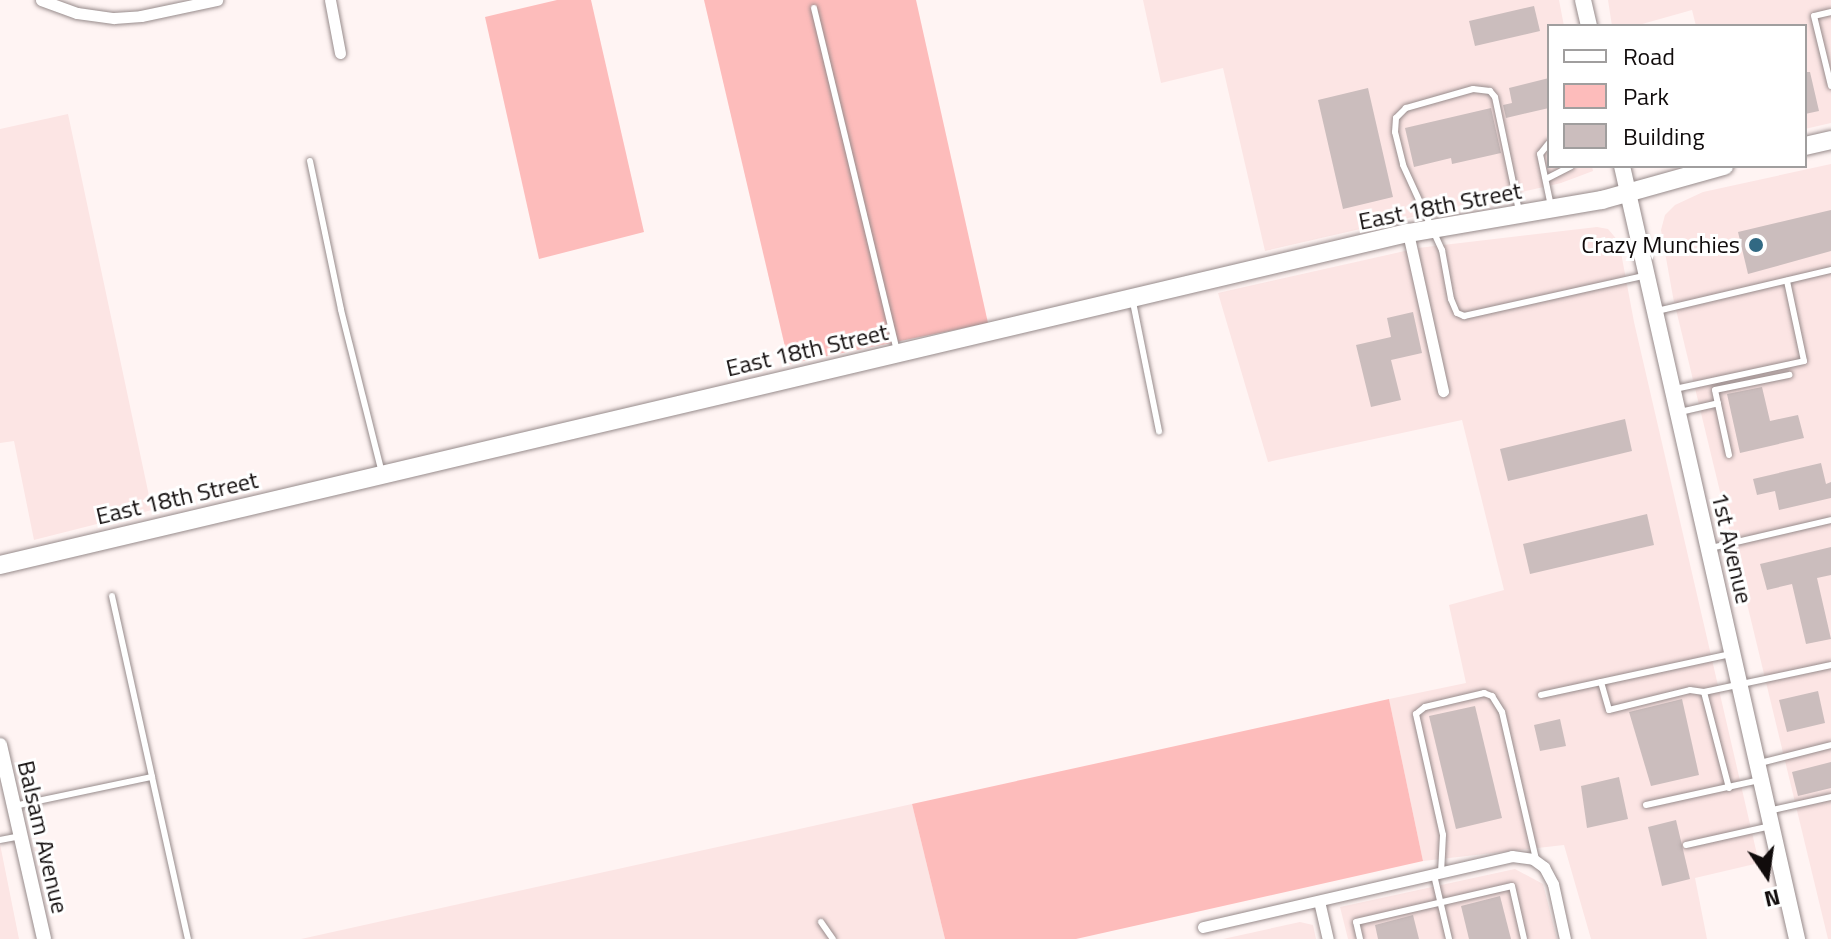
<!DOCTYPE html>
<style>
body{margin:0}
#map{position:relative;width:1831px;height:939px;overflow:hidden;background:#fff4f3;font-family:"Titillium Web",sans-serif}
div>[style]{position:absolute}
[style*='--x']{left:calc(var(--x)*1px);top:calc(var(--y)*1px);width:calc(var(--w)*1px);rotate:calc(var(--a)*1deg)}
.built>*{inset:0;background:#fce5e4}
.green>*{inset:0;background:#fdbcbb}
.building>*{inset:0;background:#cbbdbd}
.roads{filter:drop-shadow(0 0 2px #978b8b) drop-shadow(0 0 2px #978b8b)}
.service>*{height:6px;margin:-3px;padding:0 3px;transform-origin:3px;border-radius:3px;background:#fff}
.minor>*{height:11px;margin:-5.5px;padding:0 5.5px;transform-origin:5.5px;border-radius:5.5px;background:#fff}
.tertiary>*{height:14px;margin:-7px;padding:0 7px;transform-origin:7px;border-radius:7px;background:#fff}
.secondary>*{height:16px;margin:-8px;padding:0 8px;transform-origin:8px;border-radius:8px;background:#fff}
.primary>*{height:18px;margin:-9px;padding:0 9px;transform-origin:9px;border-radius:9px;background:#fff}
.dots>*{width:22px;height:22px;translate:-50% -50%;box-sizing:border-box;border:4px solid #fff;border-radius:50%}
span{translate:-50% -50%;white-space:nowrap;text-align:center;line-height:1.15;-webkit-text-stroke:6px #fff;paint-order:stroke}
.street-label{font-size:24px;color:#110c0c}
.poi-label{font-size:24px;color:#110c0c}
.right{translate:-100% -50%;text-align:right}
.legend{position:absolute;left:1547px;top:24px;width:260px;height:144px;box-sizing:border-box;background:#fff;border:2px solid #a09e9e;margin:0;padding:10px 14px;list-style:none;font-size:24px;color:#110c0c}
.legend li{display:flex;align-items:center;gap:16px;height:40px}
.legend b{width:40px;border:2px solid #a09e9e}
.north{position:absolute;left:1727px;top:835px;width:80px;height:80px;-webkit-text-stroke:6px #fff;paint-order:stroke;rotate:167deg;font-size:22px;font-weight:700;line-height:32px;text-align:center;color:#110c0c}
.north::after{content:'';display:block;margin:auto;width:28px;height:36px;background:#110c0c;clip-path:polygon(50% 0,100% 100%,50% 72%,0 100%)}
</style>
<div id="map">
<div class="built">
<i style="clip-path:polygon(1143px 0,1559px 0,1564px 26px,1549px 26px,1549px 166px,1592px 166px,1593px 171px,1561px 183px,1265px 251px,1223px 68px,1161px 83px)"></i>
<i style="clip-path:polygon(1608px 0,1831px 0,1831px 123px,1805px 129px,1805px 26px,1696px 26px,1692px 10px,1635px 26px,1612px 26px)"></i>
<i style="clip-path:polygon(68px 114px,152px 510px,34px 540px,14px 441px,0 443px,0 129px)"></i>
<i style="clip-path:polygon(1831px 164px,1831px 939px,1828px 939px,1673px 297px,1661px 230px,1665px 215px,1675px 205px,1703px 192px)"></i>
<i style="clip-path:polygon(1597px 227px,1608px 229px,1619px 242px,1634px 322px,1759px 863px,1695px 878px,1707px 939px,1591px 939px,1564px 845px,1423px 861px,1389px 699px,1466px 683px,1449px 605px,1504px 590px,1462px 420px,1268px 462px,1218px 293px,1418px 248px)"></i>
<i style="clip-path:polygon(912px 804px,945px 939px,301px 939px)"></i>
<i style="clip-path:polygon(0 844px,19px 939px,0 939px)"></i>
<i style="clip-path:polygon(1515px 869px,1543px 884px,1557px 939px,1348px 939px,1340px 907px)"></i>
<i style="clip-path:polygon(1300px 922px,1313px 925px,1316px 939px,1223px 939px)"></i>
</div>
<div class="green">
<i style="clip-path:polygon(557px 0,591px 0,644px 232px,539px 259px,485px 17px)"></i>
<i style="clip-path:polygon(704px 0,916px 0,988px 323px,789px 364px)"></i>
<i style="clip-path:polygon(1389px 699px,1423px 861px,1076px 939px,945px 939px,912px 804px)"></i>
</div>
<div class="building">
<i style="clip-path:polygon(1534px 6px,1540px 31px,1475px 46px,1469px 21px)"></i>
<i style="clip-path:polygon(1805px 72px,1810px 72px,1819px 111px,1805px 114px)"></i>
<i style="clip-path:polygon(1549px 78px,1549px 108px,1506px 118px,1503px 105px,1512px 103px,1509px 88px)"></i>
<i style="clip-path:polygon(1368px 88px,1393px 197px,1343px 209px,1318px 100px)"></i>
<i style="clip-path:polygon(1491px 108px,1501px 153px,1452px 164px,1451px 158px,1414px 167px,1405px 128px)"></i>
<i style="clip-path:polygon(1831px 210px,1831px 251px,1748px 274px,1738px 232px)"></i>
<i style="clip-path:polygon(1413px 312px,1422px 353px,1391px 360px,1401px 400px,1371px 407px,1356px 345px,1391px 337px,1387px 318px)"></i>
<i style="clip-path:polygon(1762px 387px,1770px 421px,1798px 415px,1804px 438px,1740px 453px,1727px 394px)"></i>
<i style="clip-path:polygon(1625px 419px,1632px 451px,1508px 481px,1500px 449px)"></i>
<i style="clip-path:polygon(1821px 463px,1826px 484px,1831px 482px,1831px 498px,1779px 510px,1775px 491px,1757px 495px,1753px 479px)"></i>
<i style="clip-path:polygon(1647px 514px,1654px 545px,1530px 574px,1523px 544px)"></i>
<i style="clip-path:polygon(1831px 547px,1831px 575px,1817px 578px,1831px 639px,1806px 644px,1792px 584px,1767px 590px,1760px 564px)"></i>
<i style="clip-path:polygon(1818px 691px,1825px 723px,1787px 732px,1779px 700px)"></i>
<i style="clip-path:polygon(1682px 699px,1699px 775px,1651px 786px,1629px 712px)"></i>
<i style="clip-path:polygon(1475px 706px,1502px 818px,1456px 829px,1429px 716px)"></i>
<i style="clip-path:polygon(1560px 719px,1566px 746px,1540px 751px,1534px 725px)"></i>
<i style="clip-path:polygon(1831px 762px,1831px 788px,1798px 796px,1792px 772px)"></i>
<i style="clip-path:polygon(1619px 777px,1628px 819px,1587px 828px,1581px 786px)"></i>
<i style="clip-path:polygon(1676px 820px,1690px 879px,1662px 886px,1648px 827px)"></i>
<i style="clip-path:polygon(1500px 896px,1511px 939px,1469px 939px,1461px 906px)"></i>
<i style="clip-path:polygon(1413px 915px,1419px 939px,1378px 939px,1375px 925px)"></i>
</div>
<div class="roads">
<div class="service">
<i style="--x:814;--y:8;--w:352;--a:76.4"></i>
<i style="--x:1831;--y:12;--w:17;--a:167"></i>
<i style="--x:1814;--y:16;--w:72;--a:76.3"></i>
<i style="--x:1549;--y:143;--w:14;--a:129"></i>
<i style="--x:1540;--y:154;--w:53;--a:78.1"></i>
<i style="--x:310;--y:161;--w:152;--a:78.2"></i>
<i style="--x:341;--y:310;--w:168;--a:75.9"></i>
<i style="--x:1546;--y:179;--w:28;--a:-27"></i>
<i style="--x:1519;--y:211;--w:116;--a:-101.9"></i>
<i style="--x:1495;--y:97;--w:8;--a:-130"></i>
<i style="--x:1490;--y:91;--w:17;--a:-173"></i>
<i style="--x:1473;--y:89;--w:70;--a:164.2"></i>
<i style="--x:1406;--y:108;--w:14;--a:135"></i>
<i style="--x:1396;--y:118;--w:14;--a:94"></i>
<i style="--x:1395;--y:132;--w:34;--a:76"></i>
<i style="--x:1403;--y:165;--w:94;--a:65.4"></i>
<i style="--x:1442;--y:250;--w:50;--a:79.6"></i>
<i style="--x:1451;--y:299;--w:15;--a:67"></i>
<i style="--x:1457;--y:313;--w:8;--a:23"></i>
<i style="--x:1464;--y:316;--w:183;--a:-12.6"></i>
<i style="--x:1133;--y:302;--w:132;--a:78.6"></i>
<i style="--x:1657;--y:311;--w:179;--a:-13.3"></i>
<i style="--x:1675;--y:389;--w:132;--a:-12.2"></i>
<i style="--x:1804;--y:361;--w:82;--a:-102"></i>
<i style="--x:1680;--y:412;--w:39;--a:-13"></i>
<i style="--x:1729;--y:455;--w:66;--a:-102.2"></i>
<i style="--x:1715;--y:390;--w:76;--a:-11.5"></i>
<i style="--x:1711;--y:548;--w:123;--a:-13.1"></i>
<i style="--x:112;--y:596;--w:185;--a:77.5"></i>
<i style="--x:1601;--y:682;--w:29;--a:74"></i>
<i style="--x:1609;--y:710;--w:83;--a:-13.9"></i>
<i style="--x:1690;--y:690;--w:14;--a:8"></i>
<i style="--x:1541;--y:695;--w:194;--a:-12.2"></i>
<i style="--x:1760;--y:763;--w:73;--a:-14.2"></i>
<i style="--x:1729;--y:788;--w:99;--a:-104.6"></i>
<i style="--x:1704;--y:692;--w:130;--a:-12"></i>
<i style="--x:1646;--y:805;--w:117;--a:-12.4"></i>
<i style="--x:14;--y:806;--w:141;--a:-11.9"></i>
<i style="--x:152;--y:777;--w:166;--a:77.5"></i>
<i style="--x:1768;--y:811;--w:65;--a:-12.5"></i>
<i style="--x:0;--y:840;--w:20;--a:-11"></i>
<i style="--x:1686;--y:845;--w:87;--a:-12.6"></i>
<i style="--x:1441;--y:873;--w:38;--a:-87"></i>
<i style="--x:1443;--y:835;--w:124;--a:-102.6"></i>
<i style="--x:1416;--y:714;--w:11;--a:-38"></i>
<i style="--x:1425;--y:707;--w:61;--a:-13.3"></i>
<i style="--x:1484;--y:693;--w:9;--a:21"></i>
<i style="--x:1492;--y:696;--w:19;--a:58"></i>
<i style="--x:1502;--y:712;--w:151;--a:77"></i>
<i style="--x:1434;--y:875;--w:66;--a:76.8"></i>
<i style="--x:821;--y:922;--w:21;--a:55"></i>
<i style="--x:1360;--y:939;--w:17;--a:-103"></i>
<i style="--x:1356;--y:922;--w:160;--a:-13"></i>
<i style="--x:1512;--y:886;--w:54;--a:77.2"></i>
</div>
<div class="minor">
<i style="--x:41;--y:0;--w:38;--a:20"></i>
<i style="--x:77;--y:13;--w:37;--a:8"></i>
<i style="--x:114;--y:18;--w:27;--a:-4"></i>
<i style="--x:141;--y:16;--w:78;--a:-11.9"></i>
<i style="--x:330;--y:0;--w:54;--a:79.3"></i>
<i style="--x:1408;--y:233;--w:162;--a:77.5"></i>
<i style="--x:1319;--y:901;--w:39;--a:77"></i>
<i style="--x:1203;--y:927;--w:317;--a:-12.9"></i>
<i style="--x:1512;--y:856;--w:21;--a:8"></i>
<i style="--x:1533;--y:859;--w:14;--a:36"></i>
<i style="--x:1544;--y:867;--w:19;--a:62"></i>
<i style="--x:1553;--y:884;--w:56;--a:77.7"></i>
</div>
<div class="tertiary">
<i style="--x:0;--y:745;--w:199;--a:77.2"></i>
</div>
<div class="secondary">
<i style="--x:1583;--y:0;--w:27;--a:77"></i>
<i style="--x:1622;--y:166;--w:793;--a:77.24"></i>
</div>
<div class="primary">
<i style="--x:1805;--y:146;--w:27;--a:-13"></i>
<i style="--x:0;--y:565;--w:1447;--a:-13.27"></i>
<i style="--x:1408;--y:233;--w:197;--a:-9.7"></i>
<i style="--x:1602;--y:200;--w:127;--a:-15.6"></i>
</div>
</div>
<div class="dots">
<i style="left:1756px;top:245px;background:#316983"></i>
</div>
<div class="street-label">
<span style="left:1440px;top:206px;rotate:-11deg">East 18th Street</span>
<span style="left:807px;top:350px;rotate:-13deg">East 18th Street</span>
<span style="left:177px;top:498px;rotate:-13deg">East 18th Street</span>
<span style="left:1732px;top:548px;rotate:77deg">1st Avenue</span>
<span style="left:43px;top:837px;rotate:77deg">Balsam Avenue</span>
</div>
<div class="poi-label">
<span class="right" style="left:1740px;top:245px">Crazy Munchies</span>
</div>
<ul class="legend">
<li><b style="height:10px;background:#fff"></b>Road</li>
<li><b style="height:22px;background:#fdbcbb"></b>Park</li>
<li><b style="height:22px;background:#cbbdbd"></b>Building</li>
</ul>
<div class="north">N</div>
</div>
